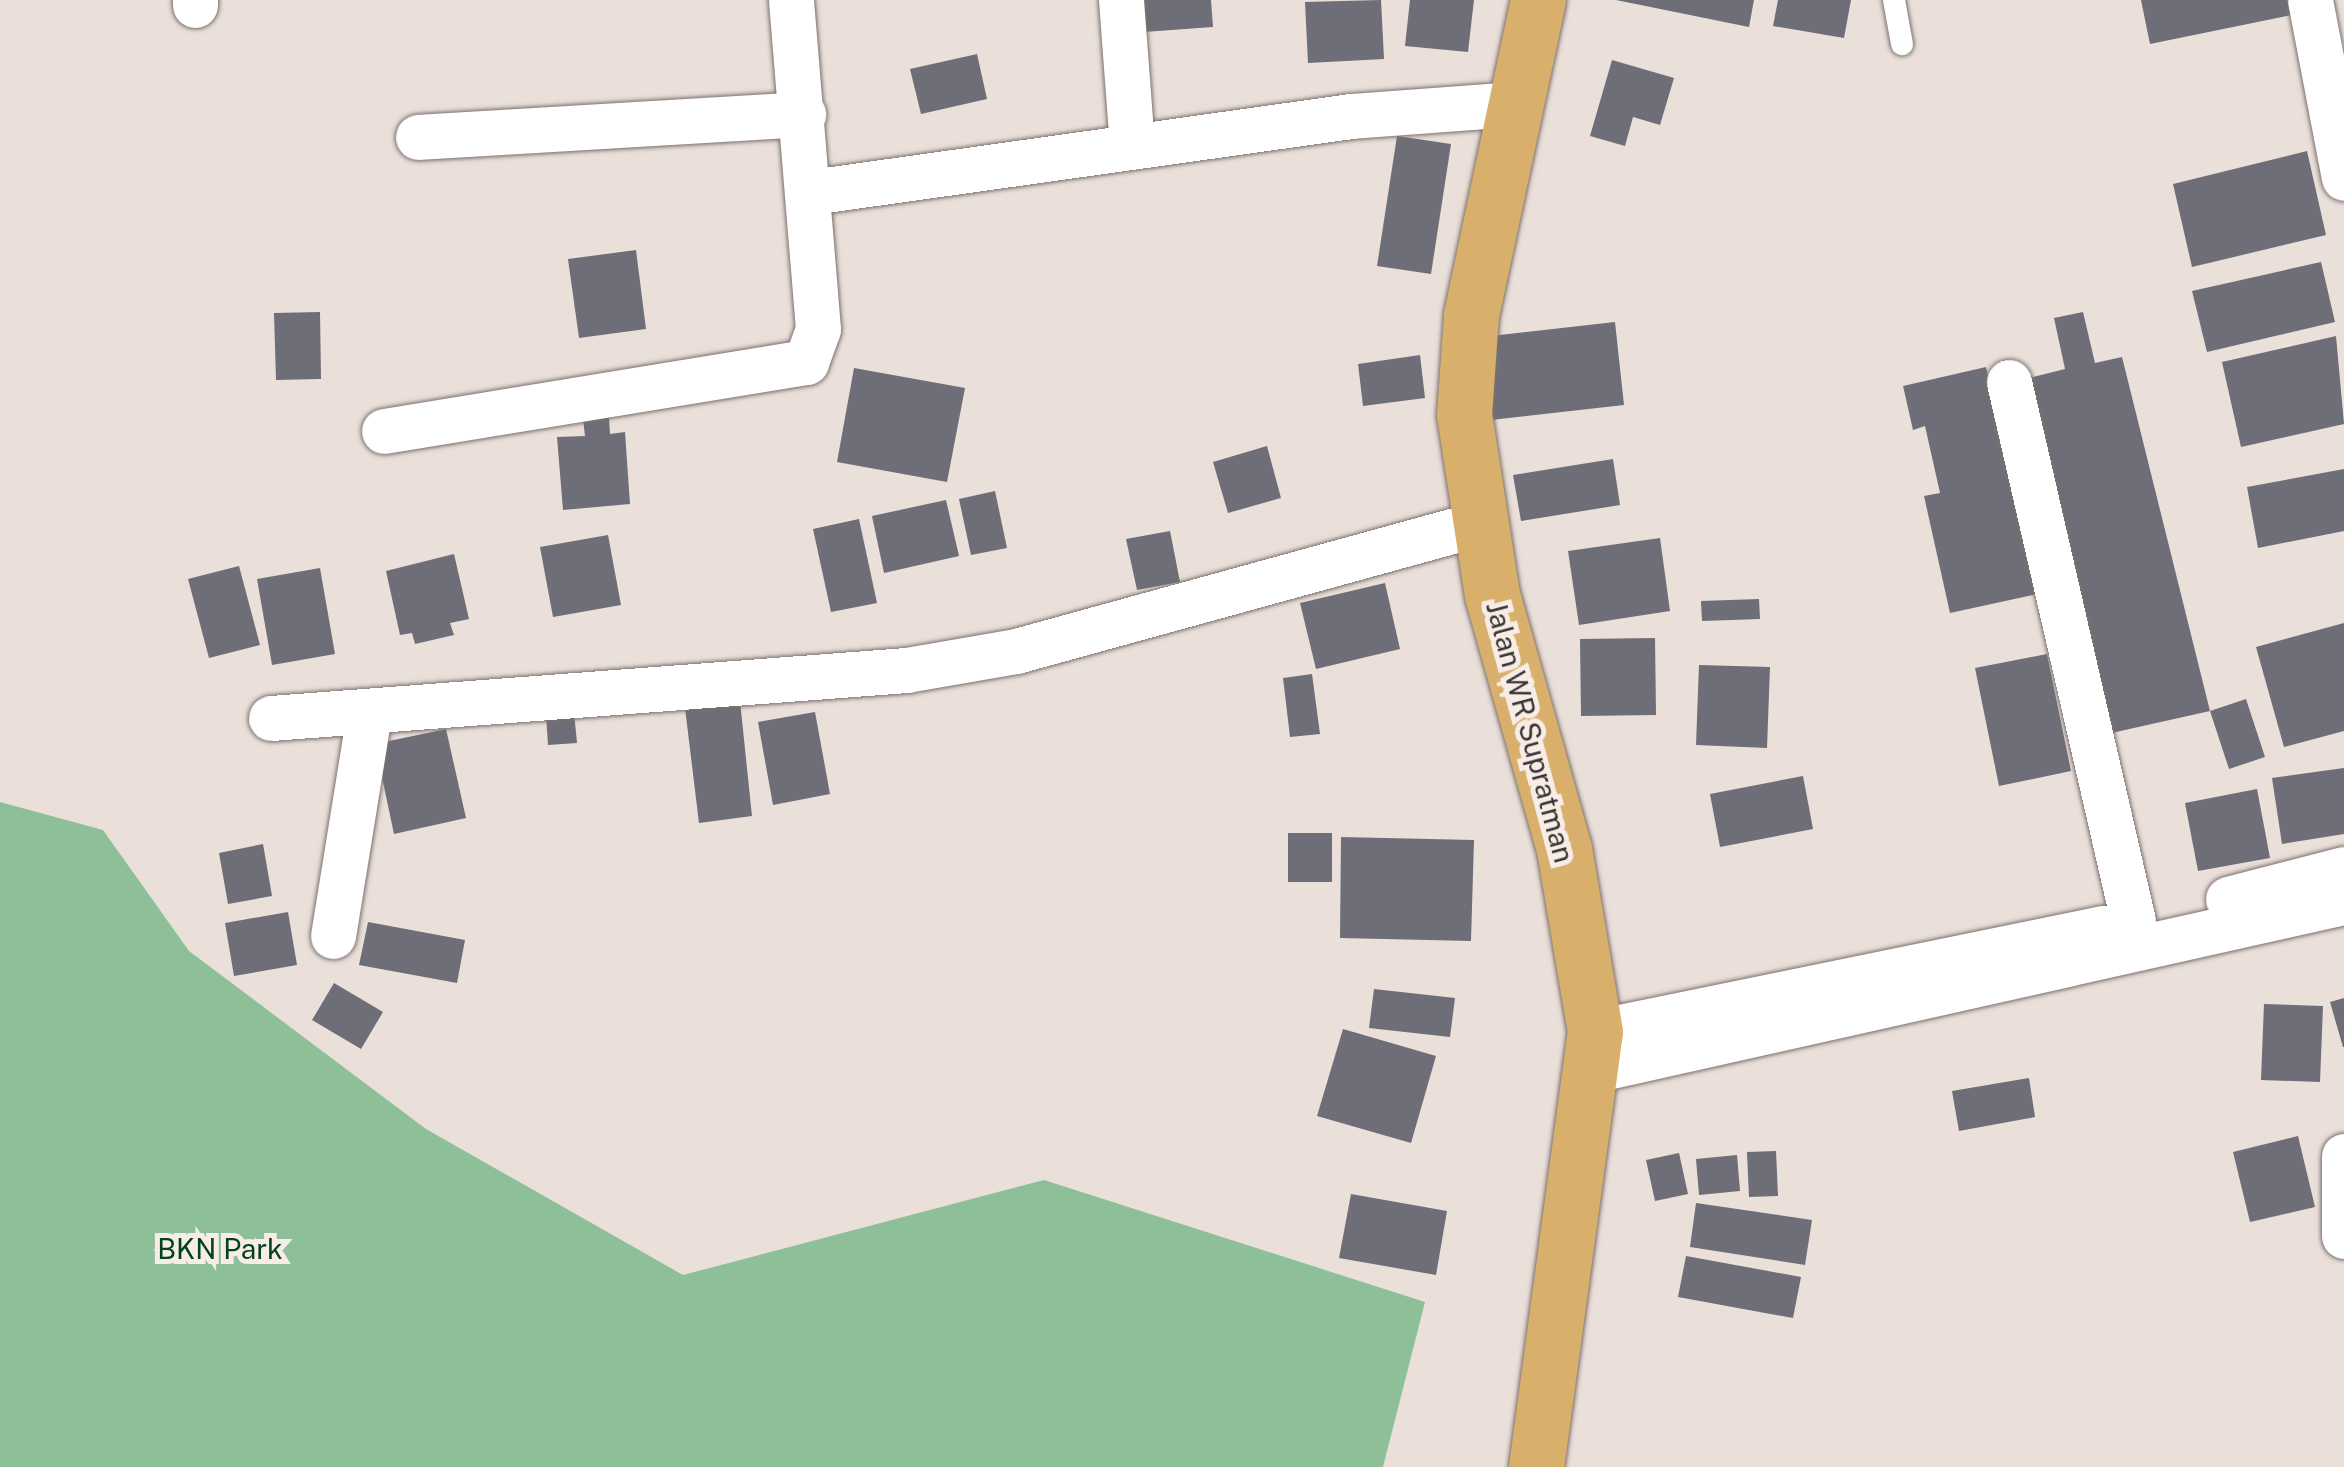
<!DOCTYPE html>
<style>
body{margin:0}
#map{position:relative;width:2344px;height:1467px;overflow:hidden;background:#ebdfda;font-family:"Public Sans",sans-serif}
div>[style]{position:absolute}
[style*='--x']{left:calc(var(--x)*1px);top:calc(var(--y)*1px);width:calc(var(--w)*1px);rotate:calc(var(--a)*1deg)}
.green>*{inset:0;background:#8dc099}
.building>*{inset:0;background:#6d6e77}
.roads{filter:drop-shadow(0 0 2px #7b716d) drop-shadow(0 0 2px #7b716d)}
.service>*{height:22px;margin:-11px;padding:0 11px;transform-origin:11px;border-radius:11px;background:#fff}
.minor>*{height:45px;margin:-22.5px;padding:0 22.5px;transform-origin:22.5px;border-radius:22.5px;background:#fff}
.trunk>*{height:55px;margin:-27.5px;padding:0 27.5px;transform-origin:27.5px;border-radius:27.5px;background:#d8b06c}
span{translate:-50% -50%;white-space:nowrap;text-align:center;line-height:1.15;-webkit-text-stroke:10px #f8ece7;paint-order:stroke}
.street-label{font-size:28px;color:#373331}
.park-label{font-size:28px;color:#01431e}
</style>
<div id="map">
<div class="green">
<i style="clip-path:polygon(0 802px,103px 830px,189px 951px,426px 1129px,683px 1275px,1044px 1180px,1425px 1302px,1383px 1467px,0 1467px)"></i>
</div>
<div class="building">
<i style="clip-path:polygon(1128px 0,1211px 0,1213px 27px,1130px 33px)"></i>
<i style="clip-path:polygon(1381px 0,1384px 59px,1308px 63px,1305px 2px)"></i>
<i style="clip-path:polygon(1410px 0,1474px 0,1468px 52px,1405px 46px)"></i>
<i style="clip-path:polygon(1616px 0,1754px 0,1749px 27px)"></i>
<i style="clip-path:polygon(1778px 0,1851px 0,1844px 38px,1773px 26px)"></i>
<i style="clip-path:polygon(2141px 0,2293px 0,2296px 14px,2150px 44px)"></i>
<i style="clip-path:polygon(977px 54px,987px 99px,921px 114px,910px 69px)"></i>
<i style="clip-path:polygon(1612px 60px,1674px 78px,1660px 125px,1633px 117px,1625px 146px,1590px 136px)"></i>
<i style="clip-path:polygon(1397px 136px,1451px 144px,1431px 274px,1377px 266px)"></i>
<i style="clip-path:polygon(2307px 151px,2326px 235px,2192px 267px,2173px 184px)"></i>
<i style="clip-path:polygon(636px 250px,646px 329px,579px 338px,568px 259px)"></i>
<i style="clip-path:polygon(2321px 262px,2335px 322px,2207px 352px,2192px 291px)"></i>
<i style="clip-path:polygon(320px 312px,321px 379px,276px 380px,274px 313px)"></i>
<i style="clip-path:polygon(2083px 312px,2095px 363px,2122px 357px,2210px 711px,2246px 699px,2265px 757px,2229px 769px,2210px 711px,2107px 734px,2029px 378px,2065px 369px,2054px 318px)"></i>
<i style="clip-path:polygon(1615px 322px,1624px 405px,1491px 420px,1482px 337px)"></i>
<i style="clip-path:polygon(2336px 336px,2344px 424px,2241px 447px,2222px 362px)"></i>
<i style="clip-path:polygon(1420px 355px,1425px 398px,1363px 406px,1358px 364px)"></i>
<i style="clip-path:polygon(1986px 367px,2038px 594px,1950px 613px,1924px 496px,1940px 493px,1925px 426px,1913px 430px,1903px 386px)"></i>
<i style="clip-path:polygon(854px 368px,965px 388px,947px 482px,837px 462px)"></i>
<i style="clip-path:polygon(609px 417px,610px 434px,625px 432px,630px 504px,563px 510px,557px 437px,585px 436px,583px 419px)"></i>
<i style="clip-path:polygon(1267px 446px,1281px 498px,1228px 513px,1213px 462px)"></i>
<i style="clip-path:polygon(1613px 459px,1620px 505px,1521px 521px,1513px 475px)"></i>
<i style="clip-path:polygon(2344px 469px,2344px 531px,2258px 548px,2247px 487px)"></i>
<i style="clip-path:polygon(995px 491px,1007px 548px,971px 555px,959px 499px)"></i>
<i style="clip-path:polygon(946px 500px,959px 556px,884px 573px,872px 516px)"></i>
<i style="clip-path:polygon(859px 519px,877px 603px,831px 612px,813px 529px)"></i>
<i style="clip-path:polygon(1170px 531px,1180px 582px,1137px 590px,1126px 539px)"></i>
<i style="clip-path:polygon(608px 535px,621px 605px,553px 617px,540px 547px)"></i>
<i style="clip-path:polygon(1660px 538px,1670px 611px,1579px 625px,1568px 551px)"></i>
<i style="clip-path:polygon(454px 554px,469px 619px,450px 623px,454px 635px,415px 644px,412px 633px,400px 635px,386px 571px)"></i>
<i style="clip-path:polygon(239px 566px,260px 645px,209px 658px,188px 579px)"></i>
<i style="clip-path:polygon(320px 568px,335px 654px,272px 665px,257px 579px)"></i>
<i style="clip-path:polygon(1385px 583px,1400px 649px,1316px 669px,1300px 603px)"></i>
<i style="clip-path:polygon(1759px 599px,1760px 619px,1702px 621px,1701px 601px)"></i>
<i style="clip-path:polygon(2344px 623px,2344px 731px,2284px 747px,2256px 647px)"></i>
<i style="clip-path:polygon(1655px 638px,1656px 715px,1581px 716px,1580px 639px)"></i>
<i style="clip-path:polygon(2047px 654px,2071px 771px,1999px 786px,1975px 668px)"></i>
<i style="clip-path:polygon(1699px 665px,1770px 667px,1767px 748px,1696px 745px)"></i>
<i style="clip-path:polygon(1312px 674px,1320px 734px,1290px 737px,1283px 678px)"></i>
<i style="clip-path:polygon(740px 701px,752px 816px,699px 823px,685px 708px)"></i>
<i style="clip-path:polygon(574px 712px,577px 743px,548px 745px,546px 714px)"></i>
<i style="clip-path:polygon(815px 712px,830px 794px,773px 805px,758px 722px)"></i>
<i style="clip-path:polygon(446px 729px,466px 818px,394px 834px,375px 744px)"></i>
<i style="clip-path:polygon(2344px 768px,2344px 834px,2282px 844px,2272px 778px)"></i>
<i style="clip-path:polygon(1803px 776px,1813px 829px,1720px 847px,1710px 794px)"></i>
<i style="clip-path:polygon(2257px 789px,2270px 858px,2198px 871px,2185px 803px)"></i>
<i style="clip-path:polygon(1288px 833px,1332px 833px,1332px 882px,1288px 882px)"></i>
<i style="clip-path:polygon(1341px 837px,1474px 840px,1471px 941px,1340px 938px)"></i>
<i style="clip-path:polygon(263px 844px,272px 896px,228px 904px,219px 853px)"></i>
<i style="clip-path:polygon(288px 912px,297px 965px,234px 976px,225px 923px)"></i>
<i style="clip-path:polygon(368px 922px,465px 940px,457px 983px,359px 965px)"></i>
<i style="clip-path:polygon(334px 983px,383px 1012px,361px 1049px,312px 1020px)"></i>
<i style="clip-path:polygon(1374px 989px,1455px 998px,1450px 1037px,1369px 1028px)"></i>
<i style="clip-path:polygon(2344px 998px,2344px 1047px,2343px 1047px,2330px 1002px)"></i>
<i style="clip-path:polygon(2264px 1004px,2323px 1006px,2320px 1082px,2261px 1080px)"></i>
<i style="clip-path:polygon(1343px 1029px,1436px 1056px,1411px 1143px,1317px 1116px)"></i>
<i style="clip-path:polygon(2029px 1078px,2035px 1117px,1959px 1131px,1952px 1091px)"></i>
<i style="clip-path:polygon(2298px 1136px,2315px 1207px,2250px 1222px,2233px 1152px)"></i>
<i style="clip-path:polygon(1776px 1151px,1778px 1196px,1749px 1197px,1747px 1152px)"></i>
<i style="clip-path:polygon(1679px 1153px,1688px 1194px,1655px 1201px,1646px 1160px)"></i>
<i style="clip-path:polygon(1737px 1155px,1740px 1191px,1699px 1195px,1696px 1159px)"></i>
<i style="clip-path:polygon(1351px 1194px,1447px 1211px,1436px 1275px,1339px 1258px)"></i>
<i style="clip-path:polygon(1696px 1203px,1812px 1220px,1805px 1265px,1690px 1247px)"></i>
<i style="clip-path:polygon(1686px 1256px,1801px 1277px,1793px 1318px,1678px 1297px)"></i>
</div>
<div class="roads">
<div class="service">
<i style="--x:1894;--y:0;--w:45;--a:79.7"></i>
</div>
<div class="minor">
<i style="--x:195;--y:0;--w:5;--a:90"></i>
<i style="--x:1121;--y:0;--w:147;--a:85.7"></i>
<i style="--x:2310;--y:0;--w:181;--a:79.2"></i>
<i style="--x:418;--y:137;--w:386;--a:-3.4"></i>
<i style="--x:811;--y:192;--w:545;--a:-8.01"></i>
<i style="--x:1351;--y:116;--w:163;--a:-4.2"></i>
<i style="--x:2009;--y:382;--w:553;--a:77.04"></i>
<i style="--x:384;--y:431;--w:428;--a:-9.3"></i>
<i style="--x:806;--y:362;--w:35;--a:-70"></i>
<i style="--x:818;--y:329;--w:330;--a:-94.7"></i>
<i style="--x:271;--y:718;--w:637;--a:-4.32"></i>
<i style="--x:906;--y:670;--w:112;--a:-9.8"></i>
<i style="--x:1016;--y:651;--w:478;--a:-15.4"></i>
<i style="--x:2228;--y:899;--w:120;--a:-14.5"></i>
<i style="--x:333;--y:936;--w:225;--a:-80.8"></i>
<i style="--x:1595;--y:1032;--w:519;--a:-11.57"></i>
<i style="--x:1593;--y:1070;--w:770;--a:-12.61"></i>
<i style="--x:2344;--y:1156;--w:80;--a:90"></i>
</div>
<div class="trunk">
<i style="--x:1536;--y:1467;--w:439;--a:-82.3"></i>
<i style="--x:1595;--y:1032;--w:186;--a:-99.6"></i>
<i style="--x:1564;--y:849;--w:264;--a:-105.8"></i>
<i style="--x:1492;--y:595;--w:182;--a:-98.8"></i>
<i style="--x:1464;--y:415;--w:100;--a:-86"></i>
<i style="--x:1471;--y:315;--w:322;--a:-78"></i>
</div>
</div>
<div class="street-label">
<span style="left:1530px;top:732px;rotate:75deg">Jalan WR Supratman</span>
</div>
<div class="park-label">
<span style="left:220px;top:1249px">BKN Park</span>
</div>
</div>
